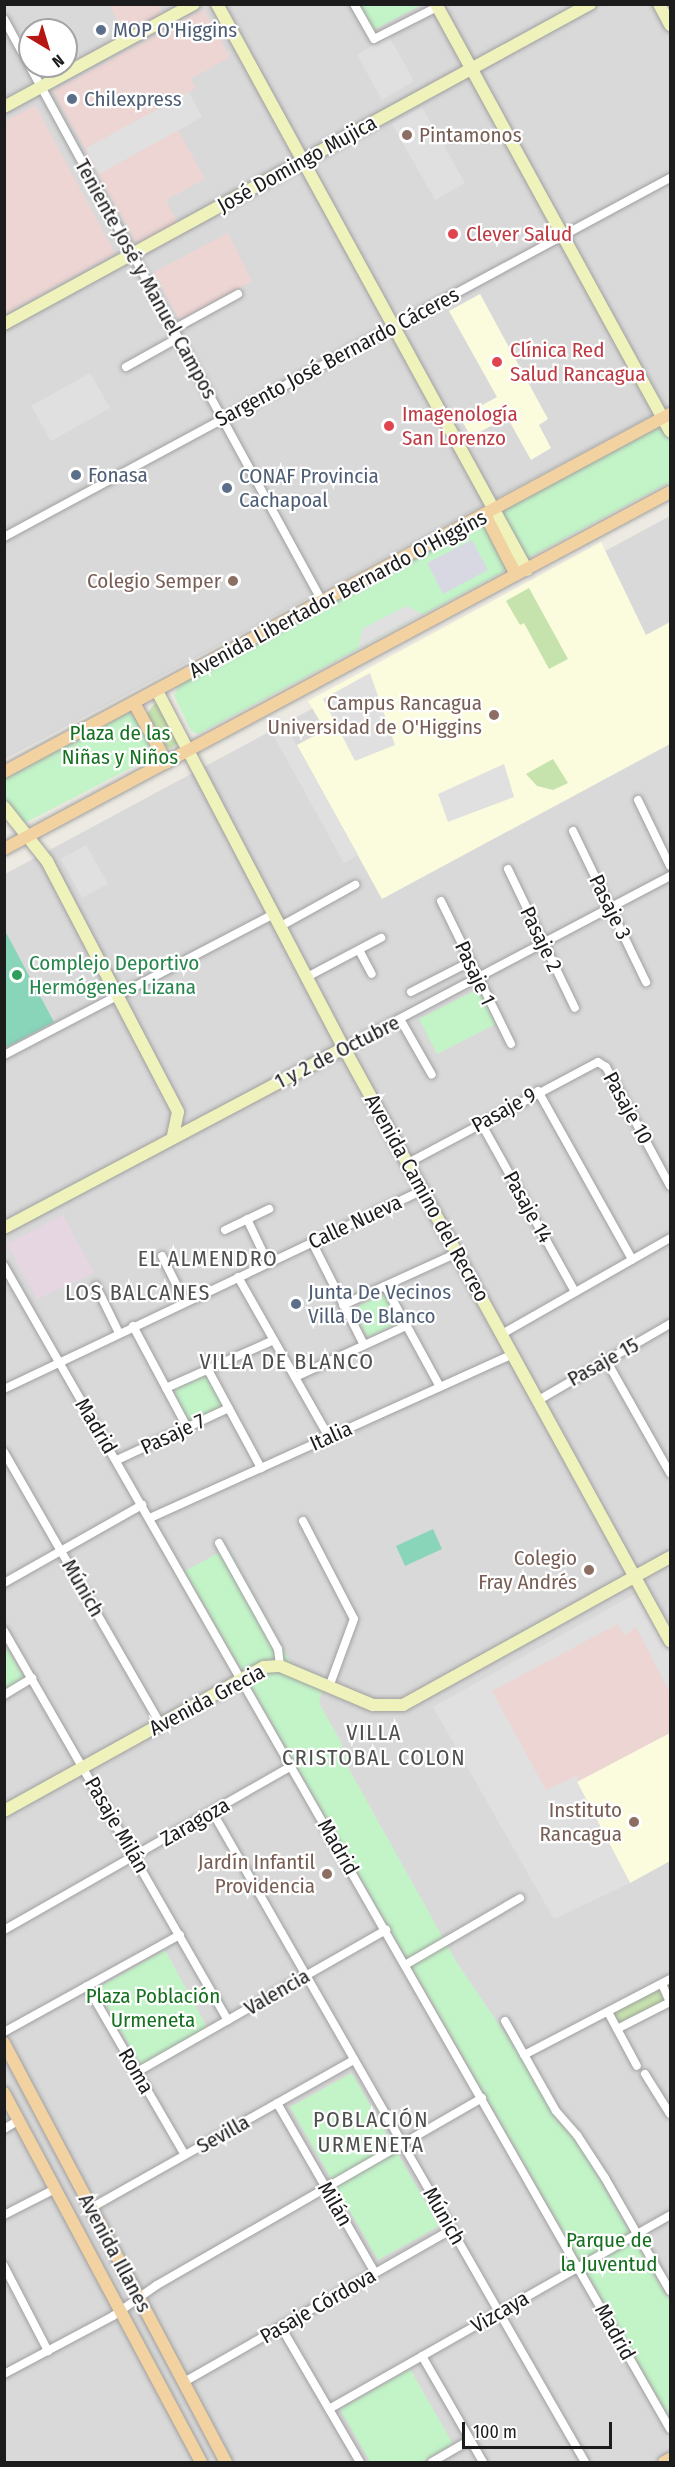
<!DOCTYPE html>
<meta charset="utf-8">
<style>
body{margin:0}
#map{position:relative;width:675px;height:2467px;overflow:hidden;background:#edeae3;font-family:"Fira Sans Condensed",sans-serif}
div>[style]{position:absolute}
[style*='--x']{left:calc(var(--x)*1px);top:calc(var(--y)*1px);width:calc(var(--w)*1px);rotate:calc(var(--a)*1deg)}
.residential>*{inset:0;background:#dad9d9}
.commercial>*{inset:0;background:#ecd5d3}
.industrial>*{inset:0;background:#e5d6e2}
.education>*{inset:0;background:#fbfcdd}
.grass>*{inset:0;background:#c6e3ad}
.park>*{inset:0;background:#c3f4c8}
.pitch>*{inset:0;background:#88d5ba}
.parking>*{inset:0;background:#e0e0e0}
.plaza>*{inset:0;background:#d8d8e2}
.roads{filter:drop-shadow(0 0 2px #a0a0a0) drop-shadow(0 0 2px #a0a0a0)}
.street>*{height:8px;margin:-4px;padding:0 4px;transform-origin:4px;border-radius:4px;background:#fff}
.secondary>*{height:12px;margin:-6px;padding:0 6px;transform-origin:6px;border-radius:6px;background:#eff3bb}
.primary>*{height:12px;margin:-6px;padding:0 6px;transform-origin:6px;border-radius:6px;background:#f3d2a2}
.dots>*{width:16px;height:16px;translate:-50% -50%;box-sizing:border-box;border:3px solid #fff;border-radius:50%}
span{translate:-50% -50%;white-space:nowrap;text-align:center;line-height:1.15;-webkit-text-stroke:4.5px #fff;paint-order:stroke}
.service-label{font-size:21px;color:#4e5e75}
.left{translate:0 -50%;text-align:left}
.education-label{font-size:21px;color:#785e54}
.right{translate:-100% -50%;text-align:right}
.street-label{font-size:21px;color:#1c1c1c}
.health-label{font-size:21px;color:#be3a42}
.park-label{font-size:21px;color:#15701f}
.leisure-label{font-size:21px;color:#27864d}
.neighbourhood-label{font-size:22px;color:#4f4f4f;letter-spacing:1.5px}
.frame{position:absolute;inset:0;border:6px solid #1c1c1c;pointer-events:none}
.north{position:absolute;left:18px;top:18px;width:60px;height:60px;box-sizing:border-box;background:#fff;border:2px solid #a4a4a4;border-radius:50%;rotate:142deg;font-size:16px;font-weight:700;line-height:24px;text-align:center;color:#1c1c1c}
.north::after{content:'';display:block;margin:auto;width:21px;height:27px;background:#b71712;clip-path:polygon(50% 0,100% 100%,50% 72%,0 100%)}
.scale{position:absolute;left:462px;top:2422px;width:150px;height:27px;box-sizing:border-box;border:3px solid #1c1c1c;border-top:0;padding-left:8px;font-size:18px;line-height:21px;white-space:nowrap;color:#1c1c1c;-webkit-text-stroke:4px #fff;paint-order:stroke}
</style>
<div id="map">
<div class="residential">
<i style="clip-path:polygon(evenodd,5px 5px,670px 5px,670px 406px,5px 759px,5px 5px,30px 30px,66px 30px,66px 66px,30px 66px,30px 30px)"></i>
<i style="clip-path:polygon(670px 516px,670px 2462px,5px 2462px,5px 874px)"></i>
</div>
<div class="commercial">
<i style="clip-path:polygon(109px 5px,158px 5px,163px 13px,124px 33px)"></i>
<i style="clip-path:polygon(204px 9px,230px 57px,191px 79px,196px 88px,189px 92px,202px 117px,178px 130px,205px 179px,166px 200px,178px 223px,137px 245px,53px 91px)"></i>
<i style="clip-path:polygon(35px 105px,115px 253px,5px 314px,5px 122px)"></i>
<i style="clip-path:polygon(228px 233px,252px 281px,179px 320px,154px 272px)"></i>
<i style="clip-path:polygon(635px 1594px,670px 1655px,670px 1733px,577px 1782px,630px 1883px,554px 1919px,433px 1707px)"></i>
</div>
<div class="industrial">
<i style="clip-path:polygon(63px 1215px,94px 1273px,37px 1299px,7px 1244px)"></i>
</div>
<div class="education">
<i style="clip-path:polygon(480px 294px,548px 419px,539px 425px,551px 448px,531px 460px,507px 417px,471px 437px,460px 417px,497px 397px,449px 311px)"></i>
<i style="clip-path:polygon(601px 542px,646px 635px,670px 622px,670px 744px,382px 899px,297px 745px,325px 730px,308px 701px)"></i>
<i style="clip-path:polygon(670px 1733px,670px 1861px,630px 1883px,577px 1782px)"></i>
</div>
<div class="grass">
<i style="clip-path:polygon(529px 588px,568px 659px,549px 669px,524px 623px,520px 625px,506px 601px)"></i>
<i style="clip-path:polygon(154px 704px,160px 704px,178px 742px,172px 748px,166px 747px,147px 714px)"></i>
<i style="clip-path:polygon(553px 759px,568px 783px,553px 790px,537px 786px,526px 774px)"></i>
<i style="clip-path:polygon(670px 1979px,670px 2002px,617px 2029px,608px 2012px)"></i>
</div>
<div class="park">
<i style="clip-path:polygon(358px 5px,421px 5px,372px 31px)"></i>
<i style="clip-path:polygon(670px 419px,670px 482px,526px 559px,500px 511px)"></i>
<i style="clip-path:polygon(484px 521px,506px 566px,503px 572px,198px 734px,191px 731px,174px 695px,180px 683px)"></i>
<i style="clip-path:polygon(127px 711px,137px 717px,156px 755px,23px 824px,5px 800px,5px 776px)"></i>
<i style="clip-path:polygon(478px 989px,496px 1024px,437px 1054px,419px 1019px)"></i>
<i style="clip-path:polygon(384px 1293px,399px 1322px,368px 1338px,353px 1309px)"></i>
<i style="clip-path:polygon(207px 1373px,224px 1407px,190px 1423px,173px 1390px)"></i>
<i style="clip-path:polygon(228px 1548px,299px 1678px,323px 1688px,319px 1703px,341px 1742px,349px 1769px,457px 1963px,519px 2054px,559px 2123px,573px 2134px,670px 2302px,670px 2418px,185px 1571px)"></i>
<i style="clip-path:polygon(4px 1643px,24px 1678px,5px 1690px,4px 1690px)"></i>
<i style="clip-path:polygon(165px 1950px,208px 2029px,141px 2066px,97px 1988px)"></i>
<i style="clip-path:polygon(352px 2073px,439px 2226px,378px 2260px,290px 2107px)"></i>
<i style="clip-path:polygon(410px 2369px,453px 2444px,421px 2462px,370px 2462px,340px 2409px)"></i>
</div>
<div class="pitch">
<i style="clip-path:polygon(4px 929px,54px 1022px,5px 1048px,4px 1048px)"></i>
<i style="clip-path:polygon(433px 1529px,442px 1549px,405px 1566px,396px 1546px)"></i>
</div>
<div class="parking">
<i style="clip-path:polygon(389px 36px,414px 81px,382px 100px,357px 55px)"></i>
<i style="clip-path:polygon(189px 92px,202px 117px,99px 174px,86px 148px)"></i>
<i style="clip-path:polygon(422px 107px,465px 183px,435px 200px,392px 124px)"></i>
<i style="clip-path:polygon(90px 373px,110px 408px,51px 441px,31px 406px)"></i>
<i style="clip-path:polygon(406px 606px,423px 614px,358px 649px,362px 629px)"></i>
<i style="clip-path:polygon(370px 673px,395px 745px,355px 761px,323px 699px)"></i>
<i style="clip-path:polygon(280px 716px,358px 855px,344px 863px,266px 722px)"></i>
<i style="clip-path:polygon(504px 764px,514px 797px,448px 822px,438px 794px)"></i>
<i style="clip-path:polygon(86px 845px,108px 884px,82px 898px,61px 859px)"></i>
<i style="clip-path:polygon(635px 1594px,670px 1655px,670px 1693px,636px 1627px,624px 1636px,618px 1624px,492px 1691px,546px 1790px,578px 1775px,577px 1782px,630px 1883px,554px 1919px,433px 1707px)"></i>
</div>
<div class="plaza">
<i style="clip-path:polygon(472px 540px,488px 570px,443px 594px,427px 563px)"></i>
</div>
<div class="roads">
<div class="street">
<i style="--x:354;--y:4;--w:40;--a:60.3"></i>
<i style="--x:374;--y:39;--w:71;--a:-26.9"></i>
<i style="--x:4;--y:19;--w:663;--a:61.35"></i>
<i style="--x:174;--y:329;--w:73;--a:-28.7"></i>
<i style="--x:126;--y:367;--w:60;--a:-29.1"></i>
<i style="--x:4;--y:537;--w:757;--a:-28.33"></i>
<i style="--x:638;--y:800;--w:73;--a:64.1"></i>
<i style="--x:573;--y:831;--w:168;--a:64.2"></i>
<i style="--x:508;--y:869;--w:154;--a:64.3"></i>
<i style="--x:441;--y:901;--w:159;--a:63.9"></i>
<i style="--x:281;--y:926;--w:85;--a:-29"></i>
<i style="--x:359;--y:950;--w:27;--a:62"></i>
<i style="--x:307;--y:977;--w:84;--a:-27.8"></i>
<i style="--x:411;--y:992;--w:66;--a:-27"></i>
<i style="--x:400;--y:1019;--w:64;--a:60.3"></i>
<i style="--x:344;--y:1048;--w:369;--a:-27.8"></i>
<i style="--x:4;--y:1055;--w:305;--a:-27.6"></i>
<i style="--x:538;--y:1091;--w:193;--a:60.8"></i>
<i style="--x:481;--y:1123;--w:193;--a:60.9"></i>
<i style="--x:408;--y:1163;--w:215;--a:-28"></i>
<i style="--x:598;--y:1062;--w:9;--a:32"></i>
<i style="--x:606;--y:1067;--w:135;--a:61.7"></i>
<i style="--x:247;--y:1219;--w:49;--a:64.5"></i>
<i style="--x:225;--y:1230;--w:49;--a:-25.5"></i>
<i style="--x:312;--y:1242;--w:115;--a:63.2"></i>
<i style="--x:162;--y:1256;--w:51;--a:63.4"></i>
<i style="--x:4;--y:1266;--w:1340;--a:60.2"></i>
<i style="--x:238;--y:1277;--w:184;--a:60.4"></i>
<i style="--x:96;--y:1286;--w:52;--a:63.9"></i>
<i style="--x:385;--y:1286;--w:115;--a:61.4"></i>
<i style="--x:343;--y:1305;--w:125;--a:-24.5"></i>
<i style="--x:133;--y:1326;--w:115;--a:61.9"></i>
<i style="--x:502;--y:1334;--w:193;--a:-29.7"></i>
<i style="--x:606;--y:1360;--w:130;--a:60.5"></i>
<i style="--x:207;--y:1368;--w:114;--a:61.6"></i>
<i style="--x:295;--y:1377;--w:122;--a:-24.7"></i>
<i style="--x:166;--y:1388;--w:118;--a:-24"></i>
<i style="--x:4;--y:1389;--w:464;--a:-25.4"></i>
<i style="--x:537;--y:1401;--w:154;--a:-30.1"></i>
<i style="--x:4;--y:1452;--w:315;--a:60.1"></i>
<i style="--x:117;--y:1460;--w:123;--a:-24.9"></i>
<i style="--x:150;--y:1518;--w:398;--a:-24.3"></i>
<i style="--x:303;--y:1521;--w:110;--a:62.5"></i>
<i style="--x:354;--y:1619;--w:72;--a:110.2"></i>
<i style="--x:219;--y:1543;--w:121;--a:60.9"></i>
<i style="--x:278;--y:1649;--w:17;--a:83"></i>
<i style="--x:4;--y:1583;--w:159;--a:-29.5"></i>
<i style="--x:4;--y:1631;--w:449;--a:60.1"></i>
<i style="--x:4;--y:1695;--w:33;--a:-31"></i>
<i style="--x:213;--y:1813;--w:748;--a:60.18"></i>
<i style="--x:4;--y:1930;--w:331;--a:-29.7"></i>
<i style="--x:405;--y:1965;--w:133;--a:-30.2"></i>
<i style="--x:662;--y:1984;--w:20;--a:66"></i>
<i style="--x:87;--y:1986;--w:195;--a:59.9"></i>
<i style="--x:608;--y:2012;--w:61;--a:61.8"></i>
<i style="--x:505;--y:2021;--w:103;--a:60.5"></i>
<i style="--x:556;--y:2111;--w:32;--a:49"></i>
<i style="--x:577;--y:2135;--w:51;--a:56.9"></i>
<i style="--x:605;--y:2178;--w:130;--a:60.1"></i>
<i style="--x:617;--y:2029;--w:59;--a:-27"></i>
<i style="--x:4;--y:2032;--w:201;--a:-28.9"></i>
<i style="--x:524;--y:2055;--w:165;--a:-27.5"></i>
<i style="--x:137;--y:2072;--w:287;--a:-29.7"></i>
<i style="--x:645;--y:2074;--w:47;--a:58"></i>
<i style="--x:277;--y:2103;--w:196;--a:60"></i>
<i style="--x:4;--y:2129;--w:17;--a:-31"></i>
<i style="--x:91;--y:2208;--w:302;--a:-29.4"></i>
<i style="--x:4;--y:2215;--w:57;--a:-27"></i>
<i style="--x:4;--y:2266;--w:96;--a:62.6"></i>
<i style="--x:281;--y:2327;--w:156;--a:59.7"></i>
<i style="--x:422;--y:2356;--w:122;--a:60.1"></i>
<i style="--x:4;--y:2374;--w:123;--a:-28"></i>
<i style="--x:113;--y:2316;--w:54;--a:-35.2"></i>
<i style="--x:157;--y:2285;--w:375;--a:-29.9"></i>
<i style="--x:184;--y:2382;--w:309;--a:-29.7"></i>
<i style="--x:329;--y:2409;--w:392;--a:-29.6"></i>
<i style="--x:432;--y:2462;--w:44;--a:-30.1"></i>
</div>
<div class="secondary">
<i style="--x:217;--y:4;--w:645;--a:61.29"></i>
<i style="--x:436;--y:4;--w:487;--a:61.3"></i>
<i style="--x:659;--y:4;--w:24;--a:62"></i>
<i style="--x:4;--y:107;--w:216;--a:-28.5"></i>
<i style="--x:4;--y:324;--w:668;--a:-28.64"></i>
<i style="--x:157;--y:691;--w:403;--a:62.4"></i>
<i style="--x:344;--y:1048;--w:677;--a:61.2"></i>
<i style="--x:4;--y:807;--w:69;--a:51.5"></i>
<i style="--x:47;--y:861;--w:283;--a:62.4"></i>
<i style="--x:178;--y:1112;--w:25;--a:102"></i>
<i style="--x:4;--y:1228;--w:385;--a:-27.9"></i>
<i style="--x:4;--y:1811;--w:297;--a:-29"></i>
<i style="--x:264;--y:1667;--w:16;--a:-4"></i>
<i style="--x:280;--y:1666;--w:101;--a:22.8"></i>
<i style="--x:373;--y:1705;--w:30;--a:0"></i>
<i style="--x:403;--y:1705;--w:305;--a:-29"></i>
</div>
<div class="primary">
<i style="--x:485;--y:514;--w:68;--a:63.1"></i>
<i style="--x:134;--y:703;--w:68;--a:61.2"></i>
<i style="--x:4;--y:772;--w:756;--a:-28.26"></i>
<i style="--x:4;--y:849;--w:756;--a:-28.19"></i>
<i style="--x:4;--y:2043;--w:474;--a:62.1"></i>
<i style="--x:4;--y:2093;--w:418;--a:61.9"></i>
<i style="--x:664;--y:2462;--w:7;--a:-27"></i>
</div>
</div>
<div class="dots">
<i style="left:101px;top:30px;background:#5c6f8a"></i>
<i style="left:72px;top:99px;background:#5c6f8a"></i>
<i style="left:407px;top:135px;background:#8d6e63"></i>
<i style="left:453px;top:234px;background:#e0444e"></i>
<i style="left:497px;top:362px;background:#e0444e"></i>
<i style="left:389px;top:426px;background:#e0444e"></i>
<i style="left:76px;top:475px;background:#5c6f8a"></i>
<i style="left:227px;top:488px;background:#5c6f8a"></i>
<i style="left:233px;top:581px;background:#8d6e63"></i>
<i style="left:494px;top:715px;background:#8d6e63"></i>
<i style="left:17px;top:975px;background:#2e9e5b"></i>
<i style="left:296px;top:1304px;background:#5c6f8a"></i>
<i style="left:589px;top:1570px;background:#8d6e63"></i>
<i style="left:634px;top:1822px;background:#8d6e63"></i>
<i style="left:327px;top:1874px;background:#8d6e63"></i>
</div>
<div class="service-label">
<span class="left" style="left:113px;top:30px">MOP O'Higgins</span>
<span class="left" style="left:84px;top:99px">Chilexpress</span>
<span class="left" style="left:88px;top:475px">Fonasa</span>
<span class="left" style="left:239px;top:488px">CONAF Provincia<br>Cachapoal</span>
<span class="left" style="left:308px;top:1304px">Junta De Vecinos<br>Villa De Blanco</span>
</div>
<div class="education-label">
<span class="left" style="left:419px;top:135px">Pintamonos</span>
<span class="right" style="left:221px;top:581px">Colegio Semper</span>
<span class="right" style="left:482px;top:715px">Campus Rancagua<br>Universidad de O'Higgins</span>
<span class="right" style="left:577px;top:1570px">Colegio<br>Fray Andrés</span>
<span class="right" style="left:622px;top:1822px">Instituto<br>Rancagua</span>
<span class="right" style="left:315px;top:1874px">Jardín Infantil<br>Providencia</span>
</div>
<div class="street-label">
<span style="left:297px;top:164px;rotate:-29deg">José Domingo Mujica</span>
<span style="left:146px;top:279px;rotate:61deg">Teniente José y Manuel Campos</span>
<span style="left:337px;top:357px;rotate:-28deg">Sargento José Bernardo Cáceres</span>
<span style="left:338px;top:594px;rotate:-28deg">Avenida Libertador Bernardo O'Higgins</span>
<span style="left:610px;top:907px;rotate:64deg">Pasaje 3</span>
<span style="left:541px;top:939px;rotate:64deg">Pasaje 2</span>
<span style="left:475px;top:973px;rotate:65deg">Pasaje 1</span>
<span style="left:337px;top:1052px;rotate:-27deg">1 y 2 de Octubre</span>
<span style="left:628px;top:1108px;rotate:61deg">Pasaje 10</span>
<span style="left:504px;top:1110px;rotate:-29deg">Pasaje 9</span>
<span style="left:427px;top:1198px;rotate:61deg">Avenida Camino del Recreo</span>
<span style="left:528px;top:1207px;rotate:61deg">Pasaje 14</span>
<span style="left:355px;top:1222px;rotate:-25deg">Calle Nueva</span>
<span style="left:603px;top:1362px;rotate:-29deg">Pasaje 15</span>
<span style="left:96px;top:1426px;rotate:59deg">Madrid</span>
<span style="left:173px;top:1434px;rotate:-25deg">Pasaje 7</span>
<span style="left:331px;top:1436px;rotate:-24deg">Italia</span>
<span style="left:83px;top:1588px;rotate:60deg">Múnich</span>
<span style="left:207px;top:1700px;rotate:-28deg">Avenida Grecia</span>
<span style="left:195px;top:1822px;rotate:-30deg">Zaragoza</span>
<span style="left:117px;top:1825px;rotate:60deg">Pasaje Milán</span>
<span style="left:338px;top:1847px;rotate:60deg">Madrid</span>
<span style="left:277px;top:1992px;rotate:-30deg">Valencia</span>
<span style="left:136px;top:2071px;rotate:60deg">Roma</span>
<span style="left:223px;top:2134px;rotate:-29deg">Sevilla</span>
<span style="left:335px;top:2204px;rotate:60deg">Milán</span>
<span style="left:444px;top:2216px;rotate:60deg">Múnich</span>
<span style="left:115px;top:2253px;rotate:62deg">Avenida Illanes</span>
<span style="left:318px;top:2306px;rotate:-30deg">Pasaje Córdova</span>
<span style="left:500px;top:2312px;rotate:-30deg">Vizcaya</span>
<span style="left:615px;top:2332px;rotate:61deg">Madrid</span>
</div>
<div class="health-label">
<span class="left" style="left:466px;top:234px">Clever Salud</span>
<span class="left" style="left:510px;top:362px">Clínica Red<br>Salud Rancagua</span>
<span class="left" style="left:402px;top:426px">Imagenología<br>San Lorenzo</span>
</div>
<div class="park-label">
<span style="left:120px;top:745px">Plaza de las<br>Niñas y Niños</span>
<span style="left:153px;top:2008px">Plaza Población<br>Urmeneta</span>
<span style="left:609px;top:2252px">Parque de<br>la Juventud</span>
</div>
<div class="leisure-label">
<span class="left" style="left:29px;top:975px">Complejo Deportivo<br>Hermógenes Lizana</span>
</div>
<div class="neighbourhood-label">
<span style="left:208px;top:1259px">EL ALMENDRO</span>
<span style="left:138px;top:1293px">LOS BALCANES</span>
<span style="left:287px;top:1362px">VILLA DE BLANCO</span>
<span style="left:374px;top:1745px">VILLA<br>CRISTOBAL COLON</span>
<span style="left:371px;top:2132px">POBLACIÓN<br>URMENETA</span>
</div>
<div class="frame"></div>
<div class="north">N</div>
<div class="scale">100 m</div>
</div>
